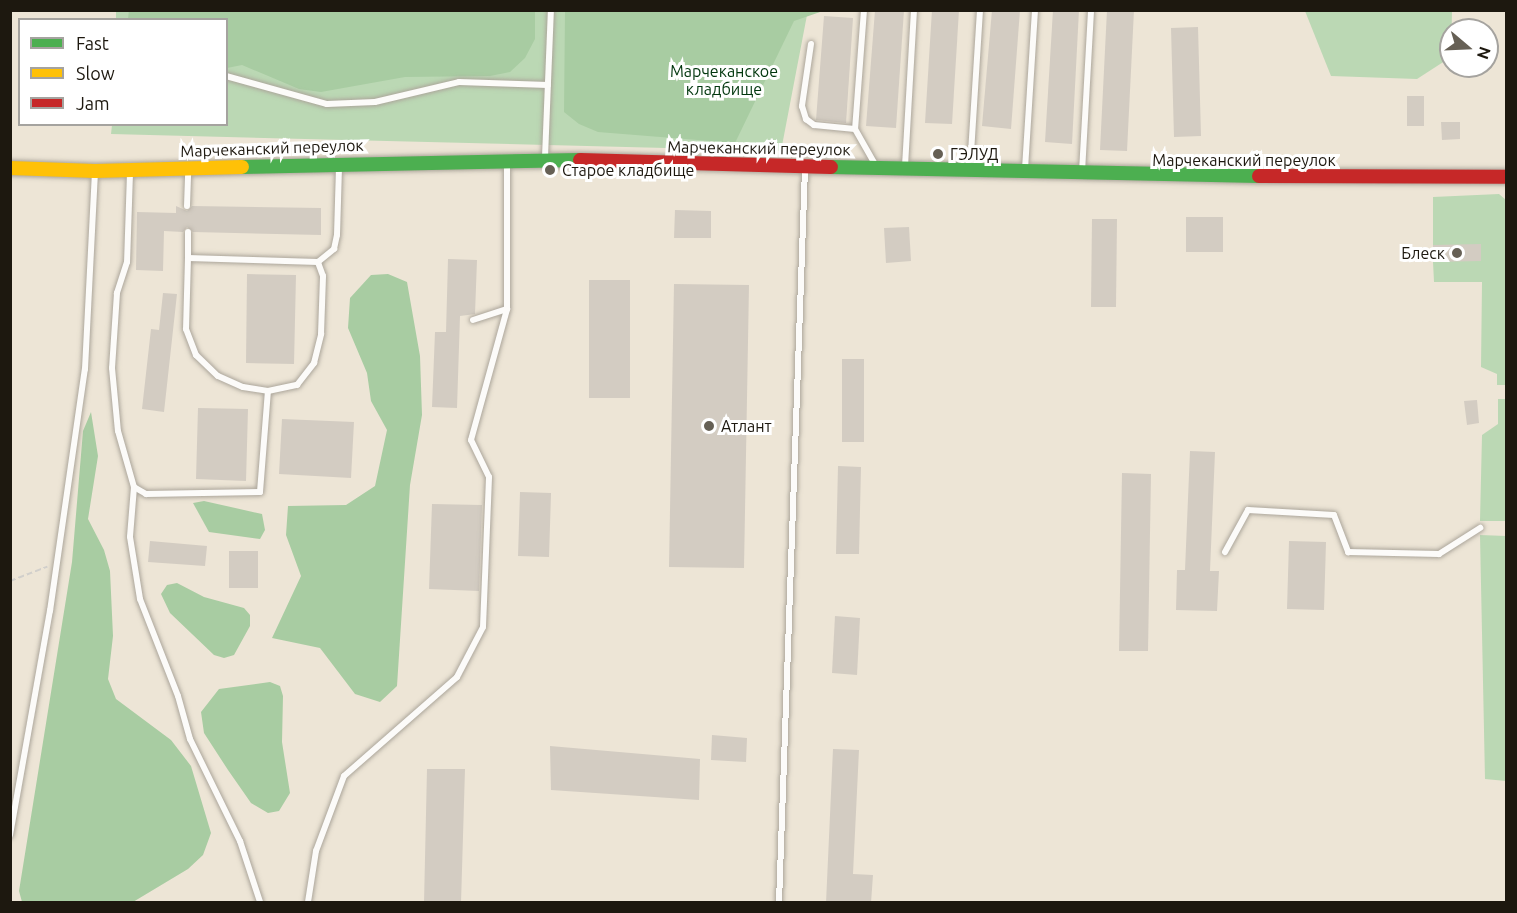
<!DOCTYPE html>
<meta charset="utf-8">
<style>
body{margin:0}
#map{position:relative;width:1517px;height:913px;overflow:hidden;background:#ede5d6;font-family:Ubuntu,sans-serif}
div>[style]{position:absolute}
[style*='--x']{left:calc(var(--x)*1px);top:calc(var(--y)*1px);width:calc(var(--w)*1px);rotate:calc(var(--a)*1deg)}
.green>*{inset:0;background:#bbd8b4}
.forest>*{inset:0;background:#a8cca2}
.building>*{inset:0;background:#d3ccc2}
.path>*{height:2px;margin-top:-1px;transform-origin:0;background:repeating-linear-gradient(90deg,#d1cfcb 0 6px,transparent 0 9px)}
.roads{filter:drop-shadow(0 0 2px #aca69b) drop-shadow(0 0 2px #aca69b)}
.lane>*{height:6px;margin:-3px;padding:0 3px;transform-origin:3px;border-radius:3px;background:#fcfbf9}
.fast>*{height:14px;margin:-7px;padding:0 7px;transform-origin:7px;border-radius:7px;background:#4caf50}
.slow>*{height:14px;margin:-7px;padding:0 7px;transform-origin:7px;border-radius:7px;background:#ffc107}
.jam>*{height:14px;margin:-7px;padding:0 7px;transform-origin:7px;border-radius:7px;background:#c62828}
.dots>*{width:16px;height:16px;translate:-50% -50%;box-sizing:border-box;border:3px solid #fff;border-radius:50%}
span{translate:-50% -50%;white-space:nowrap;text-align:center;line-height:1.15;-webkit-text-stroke:6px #fff;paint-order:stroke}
.park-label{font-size:16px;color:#00360d}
.street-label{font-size:16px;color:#1d180f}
.poi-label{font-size:16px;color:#1d180f}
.left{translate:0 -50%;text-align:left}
.right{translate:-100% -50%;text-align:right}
.frame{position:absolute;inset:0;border:12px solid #1d180f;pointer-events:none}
.legend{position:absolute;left:18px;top:18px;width:210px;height:108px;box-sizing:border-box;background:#fff;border:2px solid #a5a39f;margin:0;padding:8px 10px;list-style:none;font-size:18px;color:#1d180f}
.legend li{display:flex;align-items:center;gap:12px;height:30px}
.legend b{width:30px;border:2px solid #a5a39f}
.north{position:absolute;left:1439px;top:18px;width:60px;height:60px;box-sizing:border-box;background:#fff;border:2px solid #a5a39f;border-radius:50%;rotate:109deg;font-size:16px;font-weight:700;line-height:24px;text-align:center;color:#1d180f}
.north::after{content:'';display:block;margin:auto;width:21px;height:27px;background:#666055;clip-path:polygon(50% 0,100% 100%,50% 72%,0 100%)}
</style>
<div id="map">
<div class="green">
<i style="clip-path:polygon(116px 11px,823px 11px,807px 15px,781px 151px,111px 134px,112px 125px,226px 124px,226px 20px,116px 19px)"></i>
<i style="clip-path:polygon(1305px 11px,1452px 11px,1451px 57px,1417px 79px,1331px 76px)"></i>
<i style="clip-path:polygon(1499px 194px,1506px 200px,1506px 385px,1497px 385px,1497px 374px,1481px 367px,1482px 282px,1434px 282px,1433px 262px,1433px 197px)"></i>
<i style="clip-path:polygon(1498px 399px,1506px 399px,1506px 521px,1480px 521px,1482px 435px,1498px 424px)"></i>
<i style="clip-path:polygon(1480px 535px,1506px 536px,1506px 781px,1485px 779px)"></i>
</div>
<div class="forest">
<i style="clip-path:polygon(129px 10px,535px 11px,535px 39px,525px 58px,510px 72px,490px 76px,405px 77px,321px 92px,299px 89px,242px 65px,227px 68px,226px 20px,128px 19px)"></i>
<i style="clip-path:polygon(565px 11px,565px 10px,823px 11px,794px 21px,735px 143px,598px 132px,579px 124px,564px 112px)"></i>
<i style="clip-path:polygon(388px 274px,407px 282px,420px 356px,422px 415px,410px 485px,397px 686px,380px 702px,355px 694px,320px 648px,272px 638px,301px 576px,286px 535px,288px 506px,346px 505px,375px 486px,387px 430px,371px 401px,367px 373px,348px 328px,350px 298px,371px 275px)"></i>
<i style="clip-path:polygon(91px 412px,98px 456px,88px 519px,104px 550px,110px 571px,113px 636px,108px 679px,116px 699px,171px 740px,191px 766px,211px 833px,203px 855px,188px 869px,133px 902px,22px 902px,19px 891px,72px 562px,83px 431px)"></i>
<i style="clip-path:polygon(204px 501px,262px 514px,265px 530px,260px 539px,209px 532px,193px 503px)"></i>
<i style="clip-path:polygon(177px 583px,204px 597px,244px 608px,250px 615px,250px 626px,234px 655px,224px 658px,214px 655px,170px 613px,161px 594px,167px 585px)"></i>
<i style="clip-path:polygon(270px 682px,280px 686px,283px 696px,282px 742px,290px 793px,279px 811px,268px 813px,251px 803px,228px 770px,204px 733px,201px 712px,219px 689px)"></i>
</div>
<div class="building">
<i style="clip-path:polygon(875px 10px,904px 10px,896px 128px,866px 126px)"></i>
<i style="clip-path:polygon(932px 10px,959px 10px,952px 124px,925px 123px)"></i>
<i style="clip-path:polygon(992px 10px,1020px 10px,1011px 129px,982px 126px)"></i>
<i style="clip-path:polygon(1053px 10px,1079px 10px,1072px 144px,1045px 142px)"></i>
<i style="clip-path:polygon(1107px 10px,1134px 10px,1127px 151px,1100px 150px)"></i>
<i style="clip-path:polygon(824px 16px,853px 18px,846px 123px,816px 120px)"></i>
<i style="clip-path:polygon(1198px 27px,1201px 136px,1174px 137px,1171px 28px)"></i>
<i style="clip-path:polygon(1407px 96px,1424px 96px,1424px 126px,1407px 126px)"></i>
<i style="clip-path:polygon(1441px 122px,1460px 122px,1460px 139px,1442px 140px)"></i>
<i style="clip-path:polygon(176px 206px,187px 211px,192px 206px,321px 208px,321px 235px,193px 232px,187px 227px,183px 232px,164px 231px,163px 271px,136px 270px,137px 212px,176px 213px)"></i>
<i style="clip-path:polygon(675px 210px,711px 211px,711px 238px,674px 238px)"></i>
<i style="clip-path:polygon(1186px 217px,1223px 217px,1223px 252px,1186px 252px)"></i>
<i style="clip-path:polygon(1092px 219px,1117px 219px,1116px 307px,1091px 307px)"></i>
<i style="clip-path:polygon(909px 227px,911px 261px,886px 263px,884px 228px)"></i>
<i style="clip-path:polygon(1481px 244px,1481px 261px,1433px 262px,1433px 245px)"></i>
<i style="clip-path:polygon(448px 259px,477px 260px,475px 314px,460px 316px,457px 408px,432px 407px,435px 332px,446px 332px)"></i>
<i style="clip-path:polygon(247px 274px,296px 275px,294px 364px,246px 363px)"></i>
<i style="clip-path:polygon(589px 280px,630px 280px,630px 398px,589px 398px)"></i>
<i style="clip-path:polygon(674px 284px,749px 285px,744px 568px,669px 567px)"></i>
<i style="clip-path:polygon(163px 293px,177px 294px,164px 412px,142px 409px,151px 329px,159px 330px)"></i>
<i style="clip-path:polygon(842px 359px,864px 359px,864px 442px,842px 442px)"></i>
<i style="clip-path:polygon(1477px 400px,1479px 423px,1467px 425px,1464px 401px)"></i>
<i style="clip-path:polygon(198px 408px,248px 409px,246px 481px,196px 479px)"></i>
<i style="clip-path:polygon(282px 419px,354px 422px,351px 478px,279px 474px)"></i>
<i style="clip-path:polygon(1190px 451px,1215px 452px,1210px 571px,1219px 571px,1217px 611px,1176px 610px,1177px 570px,1185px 570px)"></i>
<i style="clip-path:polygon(838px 466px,861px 467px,859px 554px,836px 554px)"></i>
<i style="clip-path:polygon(1122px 473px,1151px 474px,1148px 651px,1119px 651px)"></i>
<i style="clip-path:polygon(520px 492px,551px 493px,549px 557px,518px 556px)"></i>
<i style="clip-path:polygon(432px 504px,482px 505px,479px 591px,429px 589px)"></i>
<i style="clip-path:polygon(150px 541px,207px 546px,205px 566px,148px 562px)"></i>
<i style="clip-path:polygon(1289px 541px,1326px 542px,1324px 610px,1287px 609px)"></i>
<i style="clip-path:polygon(229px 551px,258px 551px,258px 588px,229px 588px)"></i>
<i style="clip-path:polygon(835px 616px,860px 618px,857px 675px,832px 673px)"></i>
<i style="clip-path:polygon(712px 735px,747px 738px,746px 762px,711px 760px)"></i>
<i style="clip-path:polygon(550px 746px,700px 759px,699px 800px,551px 790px)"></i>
<i style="clip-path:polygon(833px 749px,859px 750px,853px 874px,873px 875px,871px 903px,826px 903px)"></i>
<i style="clip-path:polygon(427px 769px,465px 769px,461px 903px,424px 903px)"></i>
</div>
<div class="path">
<i style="--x:10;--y:581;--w:40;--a:-21"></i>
</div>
<div class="roads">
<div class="lane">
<i style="--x:864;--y:10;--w:119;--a:94.3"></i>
<i style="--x:855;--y:129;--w:43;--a:60.4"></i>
<i style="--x:811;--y:44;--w:63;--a:98.3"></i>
<i style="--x:802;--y:106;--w:14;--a:73"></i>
<i style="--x:806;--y:119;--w:10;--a:37"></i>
<i style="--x:814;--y:125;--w:41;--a:5.6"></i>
<i style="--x:226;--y:76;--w:105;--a:15.5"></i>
<i style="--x:327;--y:104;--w:48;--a:-2.4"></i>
<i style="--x:375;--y:102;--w:86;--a:-13.4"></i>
<i style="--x:459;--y:82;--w:89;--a:1.9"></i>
<i style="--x:545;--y:157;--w:147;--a:-87.7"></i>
<i style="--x:905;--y:166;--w:156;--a:-86.7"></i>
<i style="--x:970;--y:169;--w:159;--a:-86.4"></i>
<i style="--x:1025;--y:169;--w:159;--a:-86.4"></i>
<i style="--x:1082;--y:172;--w:162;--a:-86.8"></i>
<i style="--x:130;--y:173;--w:89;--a:91.9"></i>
<i style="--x:127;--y:262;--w:33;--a:108"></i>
<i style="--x:117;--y:293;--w:75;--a:93.8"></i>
<i style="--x:112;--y:368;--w:63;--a:84.6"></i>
<i style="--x:118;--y:431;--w:58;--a:74.1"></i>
<i style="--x:134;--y:487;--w:14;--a:30"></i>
<i style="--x:146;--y:494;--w:114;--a:-1"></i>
<i style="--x:260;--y:492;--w:101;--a:-85.5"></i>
<i style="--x:268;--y:391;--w:30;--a:-12"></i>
<i style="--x:297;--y:385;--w:28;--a:-52"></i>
<i style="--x:314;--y:363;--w:30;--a:-76"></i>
<i style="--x:321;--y:334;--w:58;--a:-88"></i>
<i style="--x:323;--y:276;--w:15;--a:-110"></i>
<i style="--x:318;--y:262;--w:130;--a:-178.2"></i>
<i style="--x:188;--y:258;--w:71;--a:91.6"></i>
<i style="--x:186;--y:329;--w:28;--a:69"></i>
<i style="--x:196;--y:355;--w:30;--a:44"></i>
<i style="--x:218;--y:376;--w:27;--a:24"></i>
<i style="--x:243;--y:387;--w:25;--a:9"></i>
<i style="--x:187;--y:206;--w:35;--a:-88"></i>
<i style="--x:188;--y:232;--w:26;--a:90"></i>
<i style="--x:318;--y:262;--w:21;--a:-39"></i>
<i style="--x:334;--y:249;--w:14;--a:-78"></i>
<i style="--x:337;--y:235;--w:67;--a:-88.3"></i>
<i style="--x:473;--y:320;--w:36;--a:-18"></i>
<i style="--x:507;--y:309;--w:147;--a:-90"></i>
<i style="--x:134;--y:487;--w:50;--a:94.6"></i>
<i style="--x:130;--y:537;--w:63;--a:80.8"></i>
<i style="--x:140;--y:599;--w:104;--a:68.6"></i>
<i style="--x:178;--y:696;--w:45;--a:74.4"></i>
<i style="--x:190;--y:739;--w:114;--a:63.9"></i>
<i style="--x:240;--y:841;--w:64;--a:71.8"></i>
<i style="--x:1225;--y:552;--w:48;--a:-61.3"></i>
<i style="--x:1248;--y:510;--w:86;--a:3.3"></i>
<i style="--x:1334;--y:515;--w:40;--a:69"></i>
<i style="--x:1348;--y:552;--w:91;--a:1.3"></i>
<i style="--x:1439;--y:554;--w:49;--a:-32.4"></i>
<i style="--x:10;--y:835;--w:228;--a:-79.9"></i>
<i style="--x:50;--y:611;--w:245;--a:-81.8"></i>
<i style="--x:85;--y:369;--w:195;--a:-87.1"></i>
<i style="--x:308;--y:902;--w:52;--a:-81.1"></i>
<i style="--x:316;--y:851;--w:80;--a:-69.5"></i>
<i style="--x:344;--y:776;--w:150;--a:-41.2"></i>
<i style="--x:457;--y:677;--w:56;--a:-62.5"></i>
<i style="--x:483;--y:627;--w:150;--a:-87.7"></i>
<i style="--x:489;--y:477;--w:41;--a:-115.9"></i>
<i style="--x:471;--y:440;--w:136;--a:-74.6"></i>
<i style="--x:779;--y:902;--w:733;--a:-87.97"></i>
</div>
<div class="fast">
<i style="--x:242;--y:167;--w:338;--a:-1.2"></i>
<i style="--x:831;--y:167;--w:428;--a:1.2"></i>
</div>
<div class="slow">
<i style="--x:10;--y:168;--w:85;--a:2"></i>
<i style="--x:95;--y:171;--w:147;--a:-1.6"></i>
</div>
<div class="jam">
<i style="--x:580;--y:160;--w:251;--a:1.6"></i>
<i style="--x:1259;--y:176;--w:247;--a:0.2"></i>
</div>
</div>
<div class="dots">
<i style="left:938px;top:154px;background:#666055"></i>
<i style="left:550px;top:170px;background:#666055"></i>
<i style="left:1457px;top:253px;background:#666055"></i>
<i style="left:709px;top:426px;background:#666055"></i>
</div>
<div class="park-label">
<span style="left:724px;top:80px">Марчеканское<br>кладбище</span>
</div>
<div class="street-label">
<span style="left:272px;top:148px;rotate:-2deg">Марчеканский переулок</span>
<span style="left:759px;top:148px;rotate:1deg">Марчеканский переулок</span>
<span style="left:1244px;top:160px">Марчеканский переулок</span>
</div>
<div class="poi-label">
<span class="left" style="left:950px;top:154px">ГЭЛУД</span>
<span class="left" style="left:562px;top:170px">Старое кладбище</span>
<span class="right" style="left:1445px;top:253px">Блеск</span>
<span class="left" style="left:721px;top:426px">Атлант</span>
</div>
<div class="frame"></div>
<ul class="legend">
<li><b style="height:8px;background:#4caf50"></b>Fast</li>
<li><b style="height:8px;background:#ffc107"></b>Slow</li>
<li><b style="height:8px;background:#c62828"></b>Jam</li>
</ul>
<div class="north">N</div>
</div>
